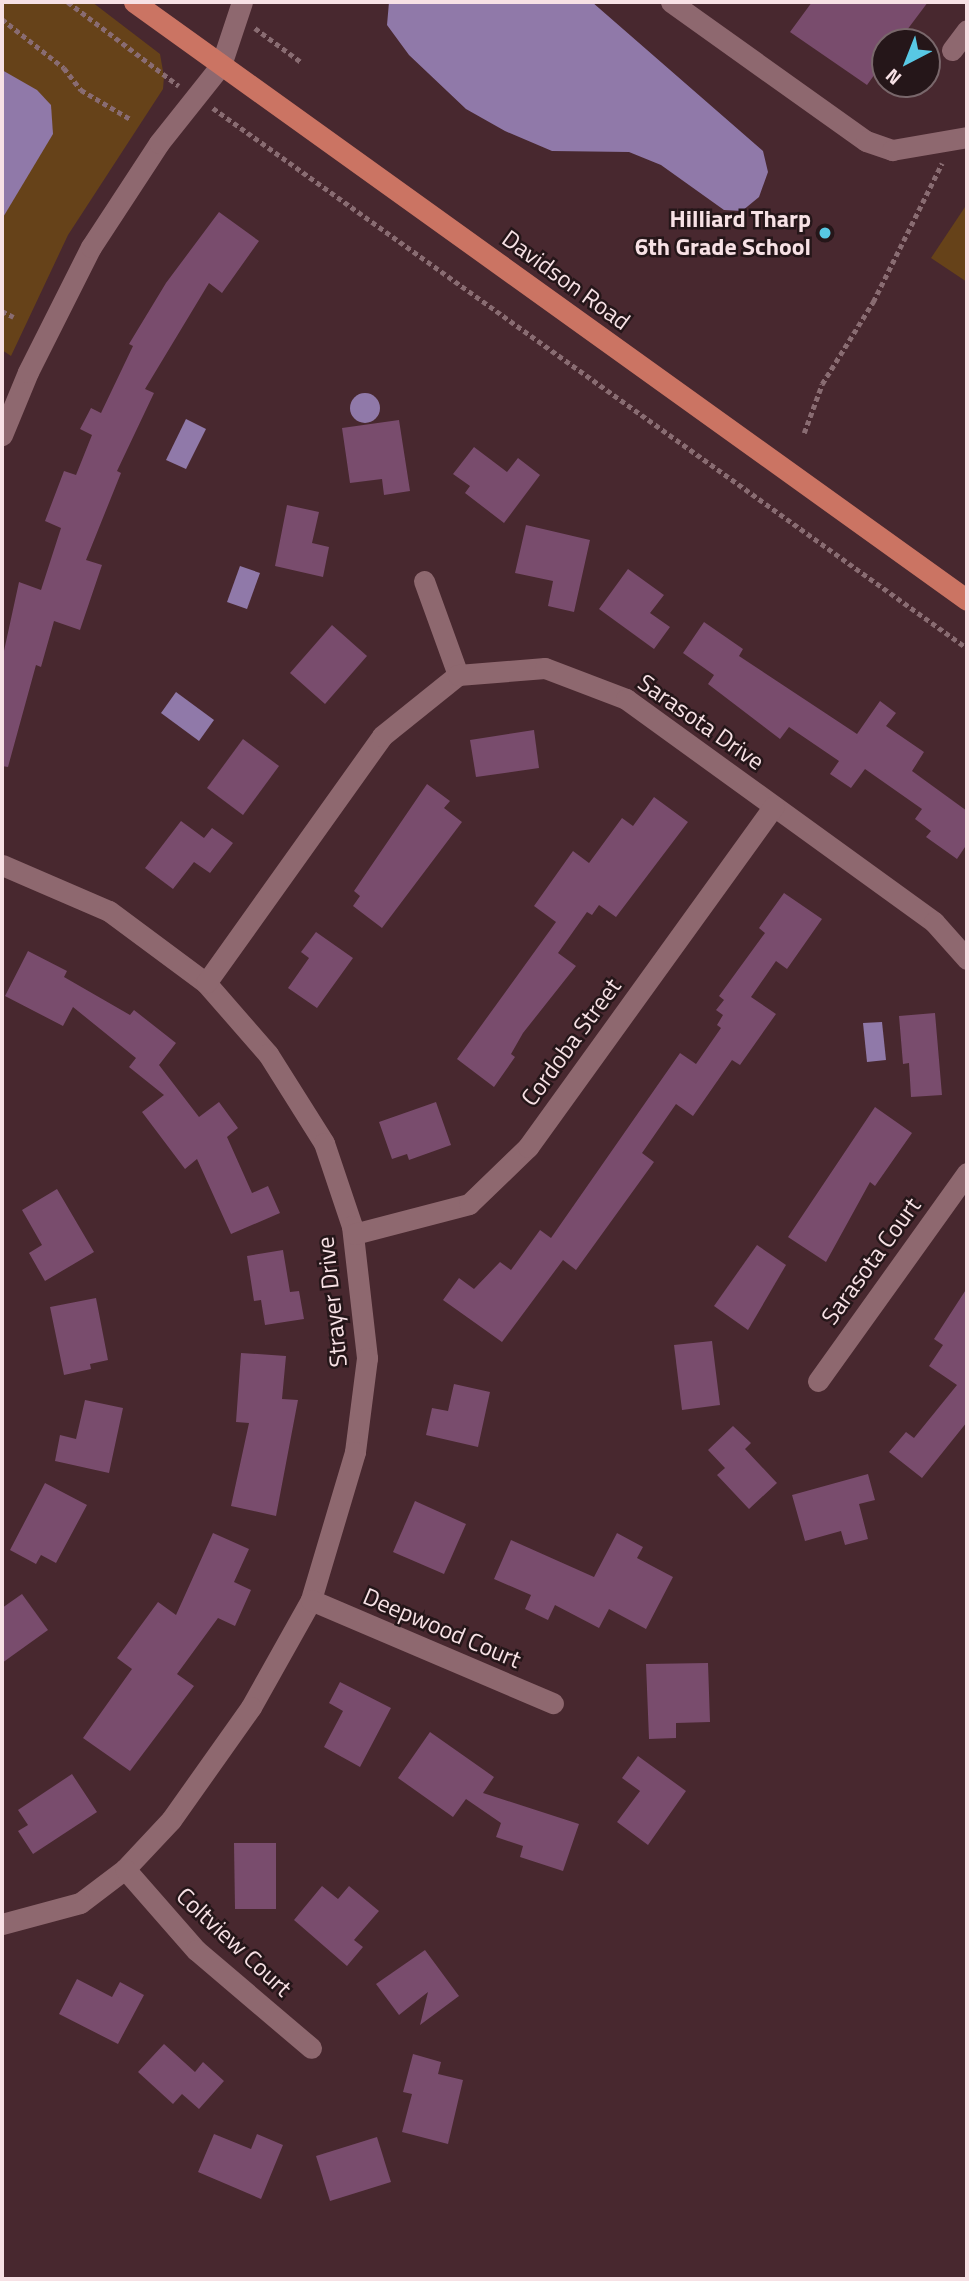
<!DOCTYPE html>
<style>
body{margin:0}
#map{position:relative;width:969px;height:2281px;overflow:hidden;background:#48282f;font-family:"Titillium Web",sans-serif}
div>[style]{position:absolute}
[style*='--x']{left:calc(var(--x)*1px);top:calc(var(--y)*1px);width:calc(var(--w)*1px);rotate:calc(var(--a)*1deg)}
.green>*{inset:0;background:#664219}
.water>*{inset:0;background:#9079a9}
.round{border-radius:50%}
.building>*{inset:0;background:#794c6d}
.path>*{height:4.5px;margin-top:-2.25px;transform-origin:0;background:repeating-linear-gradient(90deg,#896c72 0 5px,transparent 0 8.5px)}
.minor>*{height:21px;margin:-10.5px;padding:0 10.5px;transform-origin:10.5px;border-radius:10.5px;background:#8e686f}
.major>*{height:21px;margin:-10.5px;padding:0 10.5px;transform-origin:10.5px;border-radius:10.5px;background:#cb7463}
.dots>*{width:19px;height:19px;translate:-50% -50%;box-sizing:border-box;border:4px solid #251619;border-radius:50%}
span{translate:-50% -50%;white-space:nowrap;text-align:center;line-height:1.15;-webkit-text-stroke:5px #251619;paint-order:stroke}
.poi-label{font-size:24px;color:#f7e1e5;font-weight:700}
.right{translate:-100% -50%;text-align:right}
.street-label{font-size:24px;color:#f7e1e5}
.frame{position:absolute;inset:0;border:4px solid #f7e1e5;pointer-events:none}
.north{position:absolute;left:871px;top:28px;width:70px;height:70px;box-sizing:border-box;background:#251619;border:2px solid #79676b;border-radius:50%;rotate:222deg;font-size:19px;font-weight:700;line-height:28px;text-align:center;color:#f7e1e5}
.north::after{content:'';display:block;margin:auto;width:24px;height:32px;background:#58c8e4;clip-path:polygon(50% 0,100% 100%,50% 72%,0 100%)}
</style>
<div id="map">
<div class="green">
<i style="clip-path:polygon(2px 2px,92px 2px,160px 54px,164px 77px,163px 89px,68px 235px,11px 356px,2px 350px)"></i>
<i style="clip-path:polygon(967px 204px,967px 282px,931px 258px)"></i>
</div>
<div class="water">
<i style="clip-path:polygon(389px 2px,592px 2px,763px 151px,768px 172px,759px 197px,742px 211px,724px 210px,661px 165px,629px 152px,552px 151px,505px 131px,466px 109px,409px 55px,387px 25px)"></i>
<i style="clip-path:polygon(2px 70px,37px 90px,51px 105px,53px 134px,2px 219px)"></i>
<i class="round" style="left:350px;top:393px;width:30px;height:30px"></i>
<i style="clip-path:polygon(186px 419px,206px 429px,186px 469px,166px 460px)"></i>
<i style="clip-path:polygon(240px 566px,260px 573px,247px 609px,227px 602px)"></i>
<i style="clip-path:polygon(176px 692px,214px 720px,199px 741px,161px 713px)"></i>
<i style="clip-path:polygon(882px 1022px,886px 1060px,867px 1062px,863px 1023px)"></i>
</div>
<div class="building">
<i style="clip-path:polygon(812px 2px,928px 2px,898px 42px,885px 42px,885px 60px,867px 85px,790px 32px)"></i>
<i style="clip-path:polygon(219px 212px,259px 241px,222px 293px,209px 283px,145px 389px,154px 393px,117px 471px,121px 473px,86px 560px,102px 565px,80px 630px,54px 621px,41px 667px,36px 665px,8px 767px,2px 766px,2px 660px,19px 582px,41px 590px,61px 528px,45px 521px,64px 471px,76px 475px,92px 435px,80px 429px,91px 408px,101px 413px,133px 346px,129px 344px,166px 283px)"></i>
<i style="clip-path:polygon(399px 420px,410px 491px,384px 495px,382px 479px,350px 483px,342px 428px)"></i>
<i style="clip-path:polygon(474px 447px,507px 472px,518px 458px,540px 475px,504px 523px,465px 493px,470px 486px,453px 474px)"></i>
<i style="clip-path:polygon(287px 505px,319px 512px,312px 543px,329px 547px,323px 577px,275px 566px)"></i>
<i style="clip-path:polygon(526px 525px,590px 540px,574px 612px,548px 606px,553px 581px,515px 573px)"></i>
<i style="clip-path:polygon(628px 569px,664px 595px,650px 613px,670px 627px,654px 649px,599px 609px)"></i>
<i style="clip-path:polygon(704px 622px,743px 649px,739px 656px,857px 734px,880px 701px,896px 713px,886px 726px,924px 752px,912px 771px,967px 811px,967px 844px,957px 859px,926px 837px,931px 831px,915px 819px,922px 809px,865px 769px,851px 788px,830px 774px,839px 761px,789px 727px,780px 739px,708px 684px,714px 675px,683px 653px)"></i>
<i style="clip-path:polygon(332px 625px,367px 656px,325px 704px,290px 673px)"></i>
<i style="clip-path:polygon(534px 730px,539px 768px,476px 777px,470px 740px)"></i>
<i style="clip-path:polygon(243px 739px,279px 766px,243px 815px,207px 788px)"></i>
<i style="clip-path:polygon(427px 784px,450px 801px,444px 808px,462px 822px,382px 928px,353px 906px,360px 896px,354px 891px)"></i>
<i style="clip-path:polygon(654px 797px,688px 822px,616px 917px,599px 905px,592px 915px,587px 912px,558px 953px,576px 966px,523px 1033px,511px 1054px,515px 1057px,494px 1087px,457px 1059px,556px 922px,534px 906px,573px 851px,589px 863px,622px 818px,633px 826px)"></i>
<i style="clip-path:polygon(181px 821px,204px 838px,212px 828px,233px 843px,210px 873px,194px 862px,173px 889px,145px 868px)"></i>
<i style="clip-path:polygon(784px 893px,822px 919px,787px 969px,776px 961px,751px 997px,776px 1014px,740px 1065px,732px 1060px,693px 1116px,676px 1104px,642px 1153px,654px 1162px,576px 1270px,563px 1260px,502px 1342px,443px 1300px,459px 1278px,474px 1289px,500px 1262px,511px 1270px,540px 1230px,551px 1238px,680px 1053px,696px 1064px,721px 1028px,717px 1025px,723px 1015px,716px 1010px,724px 1000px,719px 996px,765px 933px,759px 928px)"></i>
<i style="clip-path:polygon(316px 932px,353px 958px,317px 1008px,288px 988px,309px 958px,301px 952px)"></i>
<i style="clip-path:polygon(28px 951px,67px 971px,64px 977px,130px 1015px,134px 1010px,176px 1043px,159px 1065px,199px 1117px,219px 1102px,238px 1128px,227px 1137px,252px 1193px,268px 1186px,280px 1213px,231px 1234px,197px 1159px,185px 1169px,142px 1112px,164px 1095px,129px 1067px,136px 1058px,73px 1007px,63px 1026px,5px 996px)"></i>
<i style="clip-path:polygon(935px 1013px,942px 1095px,911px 1097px,909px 1063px,903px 1064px,899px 1016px)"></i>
<i style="clip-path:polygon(436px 1102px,451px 1145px,409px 1160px,407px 1154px,392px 1159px,379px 1122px)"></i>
<i style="clip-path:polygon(875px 1107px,912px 1133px,875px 1186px,870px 1182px,826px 1262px,788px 1237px)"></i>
<i style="clip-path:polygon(57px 1189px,94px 1252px,45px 1281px,29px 1253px,42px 1245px,22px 1210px)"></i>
<i style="clip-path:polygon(757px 1245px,786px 1265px,748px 1330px,714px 1306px)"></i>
<i style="clip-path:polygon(283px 1250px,290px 1292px,299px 1291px,304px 1319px,265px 1325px,261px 1300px,254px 1301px,247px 1256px)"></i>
<i style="clip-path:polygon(967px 1288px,967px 1422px,922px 1478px,889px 1452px,906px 1432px,914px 1438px,957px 1385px,929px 1366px,943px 1345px,934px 1339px)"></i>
<i style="clip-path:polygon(96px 1298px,108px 1360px,90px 1364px,91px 1369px,64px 1375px,50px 1307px)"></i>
<i style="clip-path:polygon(712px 1341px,720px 1405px,682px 1410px,674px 1345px)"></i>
<i style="clip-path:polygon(241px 1353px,286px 1356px,282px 1399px,298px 1400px,276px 1516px,231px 1506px,249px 1423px,236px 1422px)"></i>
<i style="clip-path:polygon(454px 1384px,490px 1392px,478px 1447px,426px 1435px,432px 1408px,448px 1411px)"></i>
<i style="clip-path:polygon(85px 1400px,123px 1408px,109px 1473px,55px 1461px,60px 1435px,76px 1439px)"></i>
<i style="clip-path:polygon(733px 1426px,751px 1443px,745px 1449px,777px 1483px,749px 1509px,717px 1475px,725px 1468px,708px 1450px)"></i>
<i style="clip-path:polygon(868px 1474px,875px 1500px,859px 1504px,868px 1539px,845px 1545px,841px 1531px,805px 1541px,792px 1495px)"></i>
<i style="clip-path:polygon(45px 1483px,87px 1505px,56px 1563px,41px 1555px,36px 1564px,10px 1550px)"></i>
<i style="clip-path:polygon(415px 1501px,466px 1524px,444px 1574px,393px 1552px)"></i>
<i style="clip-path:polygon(213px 1533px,249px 1549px,234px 1582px,251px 1590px,235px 1626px,218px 1618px,177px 1674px,194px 1686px,130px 1771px,83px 1738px,132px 1669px,117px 1658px,158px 1602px,176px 1615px)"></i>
<i style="clip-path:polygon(617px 1533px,643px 1547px,637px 1558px,673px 1577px,646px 1629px,609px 1609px,599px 1628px,555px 1605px,548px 1620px,525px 1609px,531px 1595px,494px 1579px,511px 1540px,594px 1577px)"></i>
<i style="clip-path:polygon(22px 1594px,48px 1630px,2px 1663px,2px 1608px)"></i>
<i style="clip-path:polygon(708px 1663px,710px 1722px,676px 1723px,676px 1738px,649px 1739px,646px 1664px)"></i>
<i style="clip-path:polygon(340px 1682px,391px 1708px,360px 1767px,324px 1747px,343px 1711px,329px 1703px)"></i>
<i style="clip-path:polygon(430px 1732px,494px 1777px,483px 1793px,579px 1824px,563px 1871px,520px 1857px,523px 1846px,496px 1837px,501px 1823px,466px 1799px,453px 1817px,398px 1778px)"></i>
<i style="clip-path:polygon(638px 1756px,686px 1791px,648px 1845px,617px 1822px,640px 1791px,622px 1778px)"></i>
<i style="clip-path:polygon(72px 1774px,97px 1812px,33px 1854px,18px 1831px,28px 1825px,18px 1810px)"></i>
<i style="clip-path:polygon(234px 1843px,276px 1843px,276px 1909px,235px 1909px)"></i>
<i style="clip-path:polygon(322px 1886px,338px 1899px,349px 1886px,379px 1911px,354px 1940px,363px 1947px,347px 1966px,294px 1920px)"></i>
<i style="clip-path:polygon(425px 1950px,459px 1996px,420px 2025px,428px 1992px,399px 2015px,376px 1984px)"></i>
<i style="clip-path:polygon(77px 1979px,112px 1997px,120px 1982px,144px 1995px,118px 2044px,59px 2014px)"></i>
<i style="clip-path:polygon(164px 2044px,195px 2072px,203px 2062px,224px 2081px,199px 2109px,182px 2094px,173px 2104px,138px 2072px)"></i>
<i style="clip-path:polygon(413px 2054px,441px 2062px,438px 2074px,463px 2080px,448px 2144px,402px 2132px,412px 2094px,403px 2092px)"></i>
<i style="clip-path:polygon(214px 2134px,251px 2149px,257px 2134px,283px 2145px,261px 2199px,198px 2172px)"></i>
<i style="clip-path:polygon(377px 2137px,391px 2182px,330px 2201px,316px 2156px)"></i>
</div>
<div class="path">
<i style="--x:68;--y:2;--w:139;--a:37.1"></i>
<i style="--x:2;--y:19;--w:79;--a:38.3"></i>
<i style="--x:64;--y:68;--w:28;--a:52"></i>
<i style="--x:81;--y:90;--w:59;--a:30.5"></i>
<i style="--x:255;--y:28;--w:57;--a:36.5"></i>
<i style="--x:213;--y:108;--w:927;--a:35.61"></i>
<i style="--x:2;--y:311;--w:13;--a:27"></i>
<i style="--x:804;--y:433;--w:52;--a:-69.8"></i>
<i style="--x:822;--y:384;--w:97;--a:-58.1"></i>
<i style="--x:873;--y:302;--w:155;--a:-63.6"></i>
</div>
<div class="minor">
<i style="--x:671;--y:2;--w:239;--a:35.5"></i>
<i style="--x:866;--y:141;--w:28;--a:19"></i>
<i style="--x:892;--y:150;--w:76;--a:-9.8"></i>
<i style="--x:952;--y:50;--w:25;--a:-53"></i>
<i style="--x:2;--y:435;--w:68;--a:-67.6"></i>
<i style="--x:28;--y:372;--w:140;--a:-63.3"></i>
<i style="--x:91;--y:247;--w:124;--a:-56.8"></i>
<i style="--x:159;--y:143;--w:100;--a:-51.5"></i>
<i style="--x:221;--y:65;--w:66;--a:-71.6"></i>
<i style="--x:424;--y:581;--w:100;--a:70.1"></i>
<i style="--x:2;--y:865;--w:116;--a:23.3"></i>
<i style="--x:109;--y:911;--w:121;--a:36.6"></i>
<i style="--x:206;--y:983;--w:94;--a:48.9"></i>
<i style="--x:268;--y:1054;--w:105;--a:57.8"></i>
<i style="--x:324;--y:1143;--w:88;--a:71.4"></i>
<i style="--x:352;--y:1226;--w:133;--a:83.5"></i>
<i style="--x:367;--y:1358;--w:95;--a:97.3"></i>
<i style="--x:355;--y:1452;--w:154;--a:106.6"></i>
<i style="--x:311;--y:1600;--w:123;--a:119.3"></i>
<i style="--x:251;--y:1707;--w:138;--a:125.3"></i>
<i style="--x:171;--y:1820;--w:67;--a:133.2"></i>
<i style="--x:125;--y:1869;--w:56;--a:142.9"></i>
<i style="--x:80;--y:1903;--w:81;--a:164.9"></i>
<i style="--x:206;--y:983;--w:303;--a:-54.5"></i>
<i style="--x:382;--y:736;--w:97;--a:-38.8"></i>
<i style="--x:458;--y:675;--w:87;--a:-4.6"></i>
<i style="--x:545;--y:668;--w:87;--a:20.9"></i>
<i style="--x:626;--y:699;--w:380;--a:35.9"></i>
<i style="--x:934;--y:922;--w:50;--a:48.3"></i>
<i style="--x:354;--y:1234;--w:119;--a:-14.6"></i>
<i style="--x:469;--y:1204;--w:82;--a:-44"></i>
<i style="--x:528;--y:1147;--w:420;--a:-54.2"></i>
<i style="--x:818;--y:1381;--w:256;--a:-54.4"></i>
<i style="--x:311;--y:1600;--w:263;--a:23.1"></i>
<i style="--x:125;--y:1869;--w:108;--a:48.8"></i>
<i style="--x:196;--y:1950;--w:151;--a:40.4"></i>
</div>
<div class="major">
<i style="--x:134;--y:2;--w:1025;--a:35.67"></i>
</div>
<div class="dots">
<i style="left:825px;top:233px;background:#58c8e4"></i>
</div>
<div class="poi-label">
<span class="right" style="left:811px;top:233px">Hilliard Tharp<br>6th Grade School</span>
</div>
<div class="street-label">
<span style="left:566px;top:280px;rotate:36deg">Davidson Road</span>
<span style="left:701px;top:722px;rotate:35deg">Sarasota Drive</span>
<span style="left:571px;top:1042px;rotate:-54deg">Cordoba Street</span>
<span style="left:871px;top:1261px;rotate:-54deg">Sarasota Court</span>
<span style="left:332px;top:1302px;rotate:-96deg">Strayer Drive</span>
<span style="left:442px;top:1628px;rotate:23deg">Deepwood Court</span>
<span style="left:234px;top:1942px;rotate:43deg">Coltview Court</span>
</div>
<div class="frame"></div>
<div class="north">N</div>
</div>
